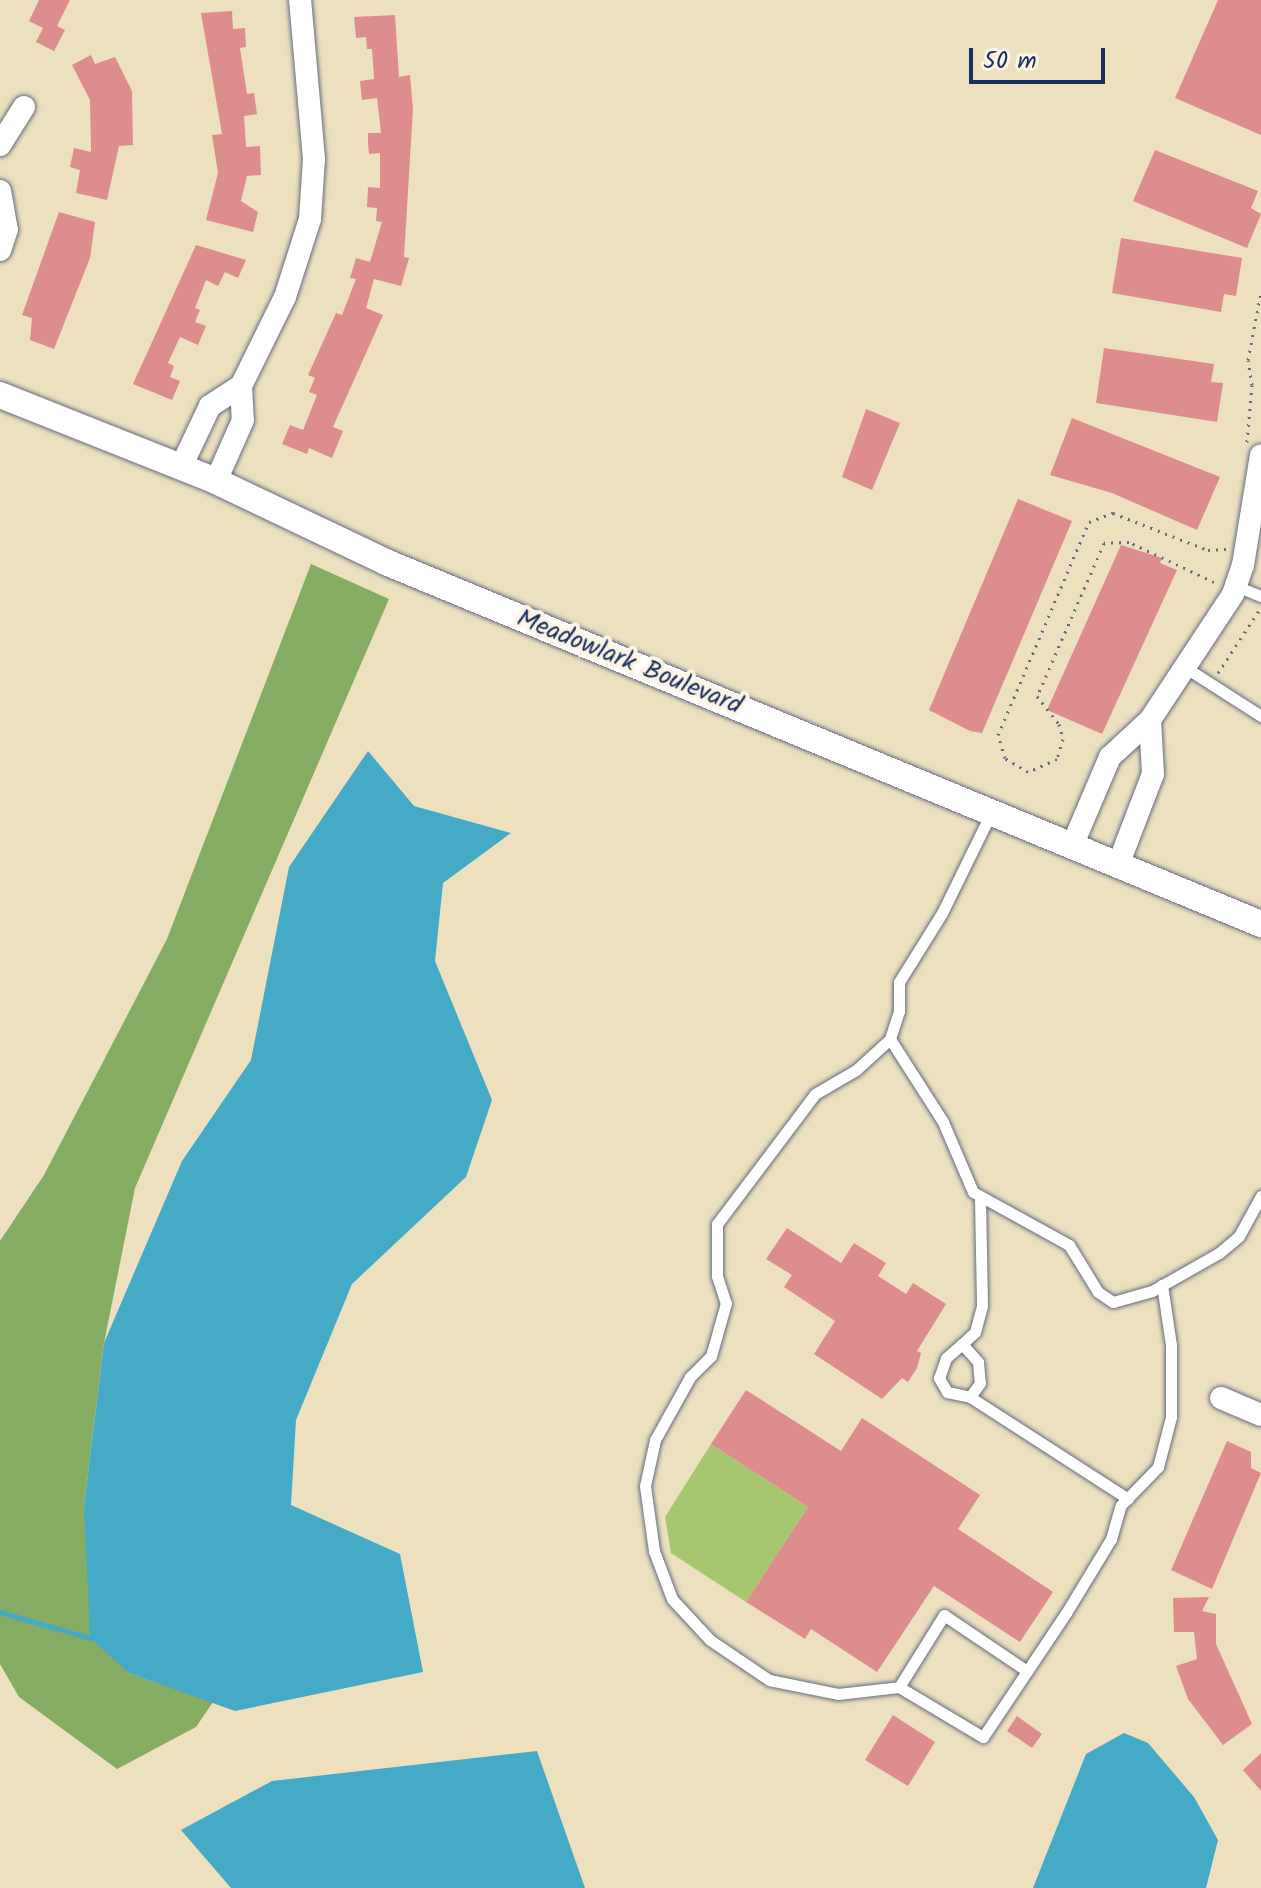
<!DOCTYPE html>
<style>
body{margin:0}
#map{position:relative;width:1261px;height:1888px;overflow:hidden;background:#ede0bf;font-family:Kalam,sans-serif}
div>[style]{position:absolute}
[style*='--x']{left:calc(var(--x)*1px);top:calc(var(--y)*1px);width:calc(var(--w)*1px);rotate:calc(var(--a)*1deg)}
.green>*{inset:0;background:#a6c76f}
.forest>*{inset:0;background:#84ac62}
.water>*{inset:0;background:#45aac5}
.stream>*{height:5px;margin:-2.5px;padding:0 2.5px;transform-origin:2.5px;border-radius:2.5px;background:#45aac5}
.building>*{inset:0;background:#dd8d8c}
.path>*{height:3px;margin-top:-1.5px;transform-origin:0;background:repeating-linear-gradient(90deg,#646d80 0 2px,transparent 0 8px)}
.roads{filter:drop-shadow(0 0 2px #646d80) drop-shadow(0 0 2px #646d80)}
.service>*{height:11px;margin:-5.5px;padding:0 5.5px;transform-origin:5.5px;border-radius:5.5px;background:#fff}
.minor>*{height:22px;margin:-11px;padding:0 11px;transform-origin:11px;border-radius:11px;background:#fff}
.tertiary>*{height:26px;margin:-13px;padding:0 13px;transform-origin:13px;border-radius:13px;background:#fff}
span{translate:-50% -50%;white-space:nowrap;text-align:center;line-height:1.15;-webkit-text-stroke:8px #fcf5e5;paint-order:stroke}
.street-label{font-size:26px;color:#1b2f5e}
.scale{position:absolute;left:969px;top:48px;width:136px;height:36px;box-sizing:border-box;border:4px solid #1b2f5e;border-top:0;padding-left:10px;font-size:24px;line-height:28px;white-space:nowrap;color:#1b2f5e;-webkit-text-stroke:6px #fcf5e5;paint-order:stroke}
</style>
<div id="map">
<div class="green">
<i style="clip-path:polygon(711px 1444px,808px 1507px,746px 1602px,671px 1553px,665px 1517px)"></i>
</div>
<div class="forest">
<i style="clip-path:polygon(311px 564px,389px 599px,135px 1188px,104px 1343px,84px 1507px,129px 1673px,213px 1702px,196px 1727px,117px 1769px,19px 1697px,0 1664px,0 1241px,44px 1175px,167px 939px)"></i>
</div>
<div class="water">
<i style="clip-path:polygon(368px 751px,414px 806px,511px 833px,443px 883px,435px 961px,492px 1100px,466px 1177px,352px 1284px,296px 1420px,291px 1505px,400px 1554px,423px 1672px,235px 1711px,129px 1673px,90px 1638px,84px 1507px,104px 1343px,182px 1161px,251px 1060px,289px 867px)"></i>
<i style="clip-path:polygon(1124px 1733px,1148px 1743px,1194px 1797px,1218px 1840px,1206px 1888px,1033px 1888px,1086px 1754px)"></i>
<i style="clip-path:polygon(537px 1751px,585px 1888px,231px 1888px,181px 1830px,272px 1781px)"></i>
</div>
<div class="stream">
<i style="--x:0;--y:1612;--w:94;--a:16.1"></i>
</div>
<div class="building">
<i style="clip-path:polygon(39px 0,70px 0,57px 26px,65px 30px,54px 51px,36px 42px,43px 28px,29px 21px)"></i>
<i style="clip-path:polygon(1218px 0,1261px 0,1261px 135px,1175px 98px)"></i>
<i style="clip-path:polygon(232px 11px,233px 29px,245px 28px,246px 47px,240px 48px,247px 94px,254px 93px,257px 114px,244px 116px,246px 147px,260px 146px,261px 175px,247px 176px,241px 201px,258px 212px,253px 232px,206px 220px,218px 173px,212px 135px,222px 134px,201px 13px)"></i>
<i style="clip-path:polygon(395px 15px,399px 77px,410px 75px,413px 109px,404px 257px,409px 258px,401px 286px,374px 279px,366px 308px,383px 315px,333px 427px,343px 431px,332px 458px,309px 448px,307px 454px,282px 444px,290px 425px,303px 430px,317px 395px,309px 392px,315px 378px,308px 375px,336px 313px,342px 315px,356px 279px,350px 278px,356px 258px,370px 262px,382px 222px,376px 221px,377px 208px,367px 207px,368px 187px,380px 188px,380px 153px,369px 154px,368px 144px,368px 133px,381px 133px,377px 98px,362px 100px,360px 81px,374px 79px,372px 49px,367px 49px,366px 37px,356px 38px,354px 17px)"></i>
<i style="clip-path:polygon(91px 55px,95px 64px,115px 57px,132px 91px,133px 145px,119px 146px,107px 200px,76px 193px,80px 170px,70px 167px,74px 148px,91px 152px,90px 100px,72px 65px)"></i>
<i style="clip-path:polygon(1155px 150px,1258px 191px,1251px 208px,1261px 214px,1247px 248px,1133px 201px)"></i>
<i style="clip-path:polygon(59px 212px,95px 222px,90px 258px,54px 349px,30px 340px,32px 318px,22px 315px)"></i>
<i style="clip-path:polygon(1121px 238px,1242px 258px,1236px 296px,1224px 294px,1221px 312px,1112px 293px)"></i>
<i style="clip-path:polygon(196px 245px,246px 260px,238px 278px,225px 272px,218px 286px,206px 280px,195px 308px,200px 310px,195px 322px,206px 326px,198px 345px,180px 337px,168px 363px,174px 366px,170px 377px,180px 381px,172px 400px,133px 384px)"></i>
<i style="clip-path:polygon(1104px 348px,1214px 364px,1211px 382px,1223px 383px,1217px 422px,1096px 403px)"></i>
<i style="clip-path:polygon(866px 409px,900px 423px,872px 490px,842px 477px)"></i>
<i style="clip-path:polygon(1072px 418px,1220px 477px,1197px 530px,1112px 493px,1050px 475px)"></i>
<i style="clip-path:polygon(1018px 499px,1072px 521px,982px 733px,970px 731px,929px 710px)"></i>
<i style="clip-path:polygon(1121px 545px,1162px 558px,1160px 563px,1177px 570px,1102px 734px,1047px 710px)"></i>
<i style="clip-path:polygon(787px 1228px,841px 1263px,854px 1243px,886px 1263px,878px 1276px,906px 1294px,913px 1283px,946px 1304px,917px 1351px,921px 1353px,917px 1368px,908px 1382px,902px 1378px,882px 1399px,814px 1354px,835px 1321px,784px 1287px,792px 1275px,766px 1259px)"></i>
<i style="clip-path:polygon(746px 1390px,841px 1451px,862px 1418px,980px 1495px,958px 1529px,1053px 1592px,1020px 1642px,934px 1586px,877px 1672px,811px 1629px,805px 1639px,746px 1602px,808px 1507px,711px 1444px)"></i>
<i style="clip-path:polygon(1227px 1441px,1251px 1452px,1251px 1468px,1261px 1473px,1212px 1589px,1171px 1570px)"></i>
<i style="clip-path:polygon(1209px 1597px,1202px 1611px,1216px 1614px,1216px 1644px,1252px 1724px,1223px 1745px,1188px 1699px,1176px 1666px,1197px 1659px,1194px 1632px,1174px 1632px,1173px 1598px)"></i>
<i style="clip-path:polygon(893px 1715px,935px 1742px,908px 1786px,865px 1760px)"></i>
<i style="clip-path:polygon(1017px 1716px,1042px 1734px,1032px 1748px,1007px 1731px)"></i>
<i style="clip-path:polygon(1261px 1753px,1261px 1791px,1243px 1770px)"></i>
</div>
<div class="path">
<i style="--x:1247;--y:442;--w:57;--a:-85"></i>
<i style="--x:1252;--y:385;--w:25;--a:-99"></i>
<i style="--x:1248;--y:360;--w:69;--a:-79.2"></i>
<i style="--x:1214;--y:582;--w:94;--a:-154.8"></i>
<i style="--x:1129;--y:542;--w:25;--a:178"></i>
<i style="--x:1104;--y:543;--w:167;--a:113.6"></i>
<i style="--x:1037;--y:696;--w:36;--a:52"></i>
<i style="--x:1059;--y:724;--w:16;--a:75"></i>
<i style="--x:1063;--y:739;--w:21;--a:107"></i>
<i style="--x:1057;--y:759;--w:32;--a:156"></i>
<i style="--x:1028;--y:772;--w:27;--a:-149"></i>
<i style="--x:1005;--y:758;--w:24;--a:-107"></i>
<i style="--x:998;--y:735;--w:232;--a:-66.9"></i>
<i style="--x:1089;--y:522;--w:26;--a:-21"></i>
<i style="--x:1113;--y:513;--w:102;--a:21.3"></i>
<i style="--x:1208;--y:550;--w:18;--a:-3"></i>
<i style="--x:1218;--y:673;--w:77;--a:-56.7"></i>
</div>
<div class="roads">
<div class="service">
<i style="--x:1236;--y:586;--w:27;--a:22"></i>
<i style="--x:1183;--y:666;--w:93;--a:32.7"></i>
<i style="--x:991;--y:813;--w:111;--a:116.1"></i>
<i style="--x:942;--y:913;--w:81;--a:121.9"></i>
<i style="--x:899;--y:982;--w:29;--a:90"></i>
<i style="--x:899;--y:1011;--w:29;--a:108"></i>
<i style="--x:890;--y:1039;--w:98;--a:57.4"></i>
<i style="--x:943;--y:1122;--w:76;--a:66.8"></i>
<i style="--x:973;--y:1192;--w:110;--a:28.9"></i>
<i style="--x:1069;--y:1245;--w:55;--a:58.3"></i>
<i style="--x:1098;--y:1292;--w:18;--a:34"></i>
<i style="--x:1113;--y:1302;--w:41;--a:-15.8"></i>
<i style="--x:1152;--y:1291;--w:77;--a:-29.6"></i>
<i style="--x:1219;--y:1253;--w:26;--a:-40"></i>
<i style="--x:1239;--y:1236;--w:46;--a:-61.2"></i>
<i style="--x:890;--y:1039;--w:46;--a:137.6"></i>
<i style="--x:856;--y:1070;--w:48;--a:149.7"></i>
<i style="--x:815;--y:1094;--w:163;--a:127"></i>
<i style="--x:717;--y:1224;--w:52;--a:90"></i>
<i style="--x:717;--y:1276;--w:28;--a:72"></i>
<i style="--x:726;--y:1303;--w:55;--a:105.8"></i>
<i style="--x:711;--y:1356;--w:30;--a:135"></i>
<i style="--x:690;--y:1377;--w:72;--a:119.1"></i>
<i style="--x:655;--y:1440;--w:47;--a:102.3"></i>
<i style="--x:645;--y:1486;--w:66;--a:82.1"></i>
<i style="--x:654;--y:1551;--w:51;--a:69.4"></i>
<i style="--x:672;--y:1599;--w:56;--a:47.2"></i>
<i style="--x:710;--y:1640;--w:71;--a:34.1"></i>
<i style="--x:769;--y:1680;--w:70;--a:11.5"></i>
<i style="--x:838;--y:1694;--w:61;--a:-6.5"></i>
<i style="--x:980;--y:1199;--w:107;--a:88.9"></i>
<i style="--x:982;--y:1306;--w:27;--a:105"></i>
<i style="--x:975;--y:1332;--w:18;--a:137"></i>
<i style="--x:962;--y:1344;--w:24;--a:48"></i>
<i style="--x:978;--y:1362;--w:21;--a:85"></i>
<i style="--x:980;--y:1383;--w:17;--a:126"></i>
<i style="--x:970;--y:1397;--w:188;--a:32.8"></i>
<i style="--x:962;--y:1344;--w:21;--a:139"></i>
<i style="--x:946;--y:1358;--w:21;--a:109"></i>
<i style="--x:939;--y:1378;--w:16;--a:60"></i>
<i style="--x:947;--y:1392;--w:24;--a:12"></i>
<i style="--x:1027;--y:1671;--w:100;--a:-146"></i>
<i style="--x:944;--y:1615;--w:85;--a:122"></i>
<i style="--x:899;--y:1687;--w:98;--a:30.8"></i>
<i style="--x:983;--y:1737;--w:149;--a:-56.2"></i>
<i style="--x:1066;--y:1613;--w:87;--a:-58.7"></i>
<i style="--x:1111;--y:1539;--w:35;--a:-74"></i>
<i style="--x:1121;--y:1505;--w:53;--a:-45.8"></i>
<i style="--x:1158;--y:1467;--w:52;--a:-75.4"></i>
<i style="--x:1171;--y:1417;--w:72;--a:-90"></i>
<i style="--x:1171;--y:1345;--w:61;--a:-98.5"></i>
</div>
<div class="minor">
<i style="--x:0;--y:145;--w:45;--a:-57.7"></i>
<i style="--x:0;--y:191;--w:39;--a:80"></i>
<i style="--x:7;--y:229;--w:22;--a:108"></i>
<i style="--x:241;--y:386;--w:99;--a:-63.7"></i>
<i style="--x:285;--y:297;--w:82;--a:-72.2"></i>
<i style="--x:310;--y:219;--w:60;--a:-86.2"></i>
<i style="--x:314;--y:159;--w:160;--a:-95"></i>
<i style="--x:181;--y:467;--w:68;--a:-64.6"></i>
<i style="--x:210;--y:406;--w:37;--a:-33"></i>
<i style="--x:241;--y:386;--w:34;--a:87"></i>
<i style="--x:243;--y:420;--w:67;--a:113.9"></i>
<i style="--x:1072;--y:846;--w:97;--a:-66.9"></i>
<i style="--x:1110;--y:757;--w:54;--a:-42.8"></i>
<i style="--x:1150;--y:720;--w:151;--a:-56.6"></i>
<i style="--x:1233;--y:594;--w:31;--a:-71"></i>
<i style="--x:1243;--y:565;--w:111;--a:-80.7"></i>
<i style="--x:1118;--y:865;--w:97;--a:-69"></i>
<i style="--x:1153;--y:774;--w:54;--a:-93.2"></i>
<i style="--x:1221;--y:1398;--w:43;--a:23"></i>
</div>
<div class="tertiary">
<i style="--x:0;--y:395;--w:232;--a:21.7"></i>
<i style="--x:216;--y:481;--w:191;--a:25.5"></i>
<i style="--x:388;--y:563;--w:945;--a:22.47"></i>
</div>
</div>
<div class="street-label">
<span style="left:629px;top:663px;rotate:22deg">Meadowlark Boulevard</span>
</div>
<div class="scale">50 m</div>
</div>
